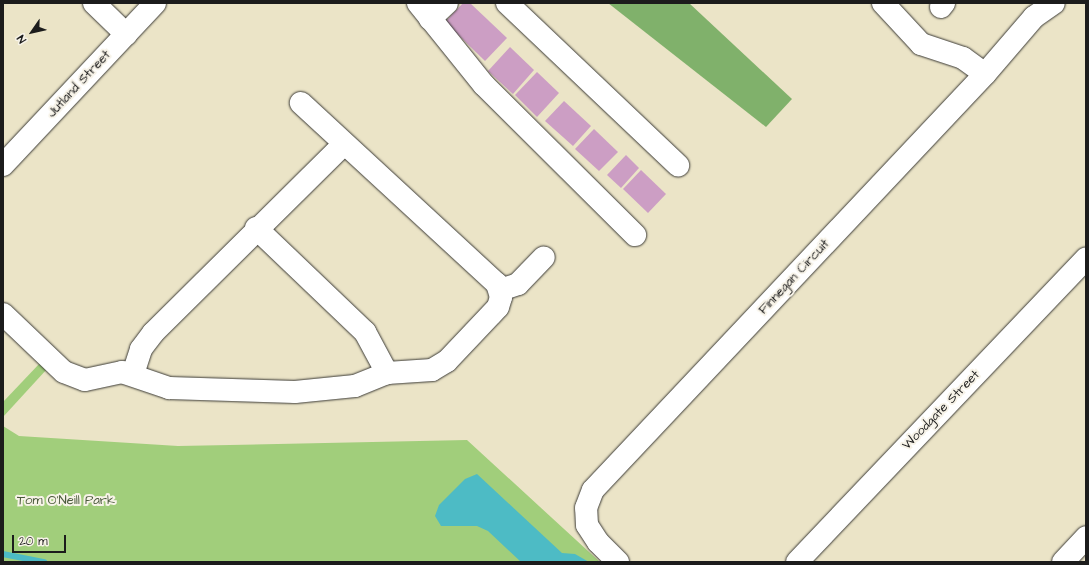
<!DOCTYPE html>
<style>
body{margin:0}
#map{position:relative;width:1089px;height:565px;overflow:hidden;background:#ebe4c7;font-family:"Architects Daughter",sans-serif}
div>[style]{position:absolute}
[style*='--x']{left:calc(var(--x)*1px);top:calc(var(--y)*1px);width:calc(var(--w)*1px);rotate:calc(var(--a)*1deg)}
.green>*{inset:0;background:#a1ce7b}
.forest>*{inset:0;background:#80b16b}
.water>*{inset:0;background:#4dbbc5}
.stream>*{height:5.5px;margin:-2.75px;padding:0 2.75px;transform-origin:2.75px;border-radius:2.75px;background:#4dbbc5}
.building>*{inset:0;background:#cc9ec4}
.roads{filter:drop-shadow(0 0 1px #3b3a36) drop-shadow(0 0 1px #3b3a36)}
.minor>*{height:22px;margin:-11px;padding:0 11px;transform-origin:11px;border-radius:11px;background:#fff}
span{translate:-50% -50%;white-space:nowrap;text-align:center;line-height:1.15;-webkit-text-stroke:4px #f7f3e8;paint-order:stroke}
.street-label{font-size:13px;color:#1c1c1c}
.park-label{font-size:13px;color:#4b5a3d}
.frame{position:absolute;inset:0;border:4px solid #1c1c1c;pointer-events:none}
.north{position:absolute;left:12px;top:12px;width:40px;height:40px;-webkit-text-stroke:3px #f7f3e8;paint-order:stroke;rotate:236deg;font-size:11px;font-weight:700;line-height:16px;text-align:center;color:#1c1c1c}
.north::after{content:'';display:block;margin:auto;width:14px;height:18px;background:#1c1c1c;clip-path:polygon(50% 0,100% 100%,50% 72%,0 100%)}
.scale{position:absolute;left:12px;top:535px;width:54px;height:18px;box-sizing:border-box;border:2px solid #1c1c1c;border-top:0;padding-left:5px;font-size:12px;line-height:14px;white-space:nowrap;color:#1c1c1c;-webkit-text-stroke:3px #f7f3e8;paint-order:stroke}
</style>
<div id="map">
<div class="green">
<i style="clip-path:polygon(40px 363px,47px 369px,3px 417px,3px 402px)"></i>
<i style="clip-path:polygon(3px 426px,19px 436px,178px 446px,467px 440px,600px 562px,3px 562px)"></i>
</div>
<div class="forest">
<i style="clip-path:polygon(608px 3px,689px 3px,792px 99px,766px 127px)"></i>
</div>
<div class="water">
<i style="clip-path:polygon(477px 474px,562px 553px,575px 554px,589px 562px,521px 562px,488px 531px,477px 526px,441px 526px,435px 516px,439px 505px,465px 479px)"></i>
</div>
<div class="stream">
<i style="--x:3;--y:554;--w:42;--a:11"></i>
</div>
<div class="building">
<i style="clip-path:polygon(463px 3px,470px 3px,507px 38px,485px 61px,445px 22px)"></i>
<i style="clip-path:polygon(510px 47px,534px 70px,513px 94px,488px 71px)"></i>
<i style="clip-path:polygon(537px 72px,559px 93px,537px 117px,515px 95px)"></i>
<i style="clip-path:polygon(564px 101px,591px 126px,573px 146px,545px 121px)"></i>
<i style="clip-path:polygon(594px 129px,618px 152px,599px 171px,575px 149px)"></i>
<i style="clip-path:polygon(626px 155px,639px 168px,621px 188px,607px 175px)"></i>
<i style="clip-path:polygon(641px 170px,666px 194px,648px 213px,623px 189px)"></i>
</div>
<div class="roads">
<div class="minor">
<i style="--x:94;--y:3;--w:45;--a:44.1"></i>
<i style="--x:418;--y:3;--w:105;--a:51.2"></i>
<i style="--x:484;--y:85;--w:213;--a:44.8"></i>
<i style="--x:507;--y:3;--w:236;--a:43.5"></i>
<i style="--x:883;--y:3;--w:56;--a:47.2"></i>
<i style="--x:921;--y:44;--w:44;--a:18.4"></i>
<i style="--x:963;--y:58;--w:27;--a:36"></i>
<i style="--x:941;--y:7;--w:5;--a:-53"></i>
<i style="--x:430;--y:19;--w:23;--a:-43"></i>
<i style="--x:3;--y:165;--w:222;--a:-46.8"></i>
<i style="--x:256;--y:228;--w:151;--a:43.7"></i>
<i style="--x:365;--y:332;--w:47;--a:61.8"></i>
<i style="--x:500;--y:290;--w:19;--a:-18"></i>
<i style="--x:518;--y:284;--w:37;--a:-46"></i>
<i style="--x:3;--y:314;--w:84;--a:43.6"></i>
<i style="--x:64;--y:372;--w:22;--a:21"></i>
<i style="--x:85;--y:380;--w:38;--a:-12"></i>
<i style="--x:122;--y:372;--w:50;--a:18.8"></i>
<i style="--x:169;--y:388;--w:126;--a:1.8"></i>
<i style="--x:295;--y:392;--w:60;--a:-5.7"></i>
<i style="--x:355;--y:386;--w:35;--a:-22"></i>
<i style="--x:387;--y:373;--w:45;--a:-3.8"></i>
<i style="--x:432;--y:370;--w:17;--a:-31"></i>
<i style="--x:447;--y:361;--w:74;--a:-46.6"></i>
<i style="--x:498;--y:307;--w:10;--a:-73"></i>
<i style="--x:501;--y:297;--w:14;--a:-107"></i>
<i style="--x:497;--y:284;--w:267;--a:-137.3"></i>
<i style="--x:133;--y:374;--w:26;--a:-72"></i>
<i style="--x:141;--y:349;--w:20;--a:-53"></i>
<i style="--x:153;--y:333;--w:267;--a:-44.7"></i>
<i style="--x:618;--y:562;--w:28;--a:-135"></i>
<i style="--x:598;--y:542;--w:20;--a:-123"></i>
<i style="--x:587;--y:525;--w:17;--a:-93"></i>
<i style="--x:586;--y:508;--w:19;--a:-69"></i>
<i style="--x:593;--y:490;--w:572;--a:-46.7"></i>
<i style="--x:985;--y:74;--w:75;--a:-49.3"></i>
<i style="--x:1034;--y:17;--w:24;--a:-35"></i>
<i style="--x:797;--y:562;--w:419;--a:-46.4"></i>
<i style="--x:1063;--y:562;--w:34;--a:-47"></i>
</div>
</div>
<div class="street-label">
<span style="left:79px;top:84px;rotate:-47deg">Jutland Street</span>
<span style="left:794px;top:277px;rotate:-47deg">Finnegan Circuit</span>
<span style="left:941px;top:410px;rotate:-46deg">Woodgate Street</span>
</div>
<div class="park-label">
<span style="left:66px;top:500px">Tom O'Neill Park</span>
</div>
<div class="frame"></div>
<div class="north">N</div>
<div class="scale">20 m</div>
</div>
